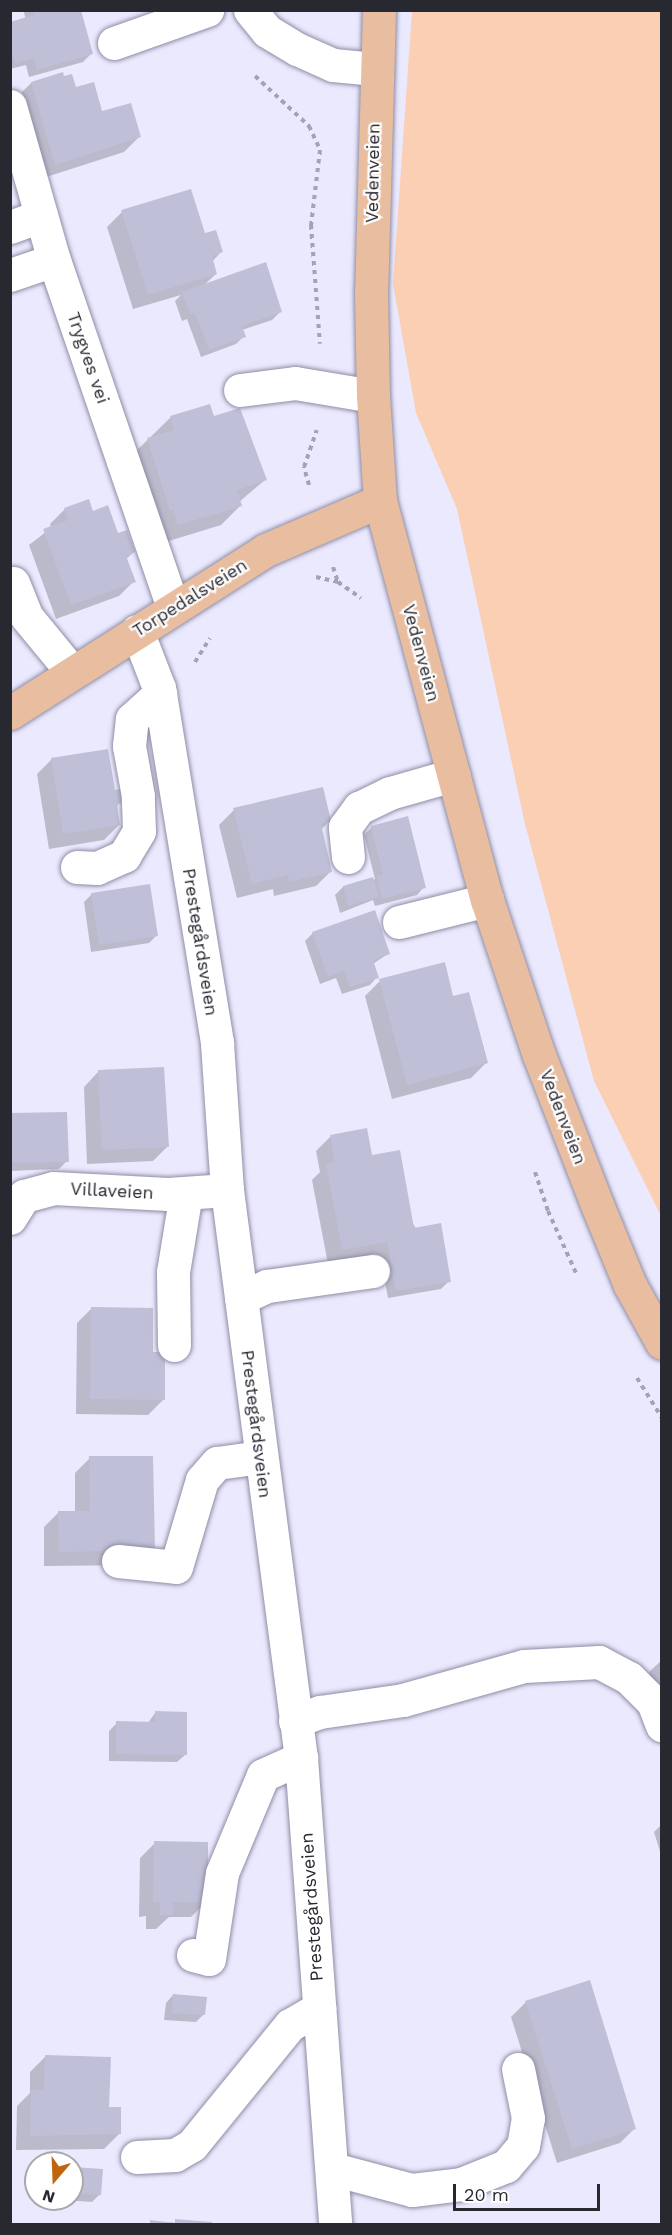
<!DOCTYPE html>
<meta charset="utf-8">
<style>
body{margin:0}
#map{position:relative;width:672px;height:2235px;overflow:hidden;background:#eae9fe;font-family:"Work Sans",sans-serif}
div>[style]{position:absolute}
[style*='--x']{left:calc(var(--x)*1px);top:calc(var(--y)*1px);width:calc(var(--w)*1px);rotate:calc(var(--a)*1deg)}
.green>*{inset:0;background:#fbcfb3}
.shadow>*{inset:0;background:#0003}
.building>*{inset:0;background:#c0bfd8}
.path>*{height:4px;margin-top:-2px;transform-origin:0;background:repeating-linear-gradient(90deg,#a3a3b3 0 4.5px,transparent 0 9px)}
.roads{filter:drop-shadow(0 0 2px #8f8da5) drop-shadow(0 0 2px #8f8da5)}
.minor>*{height:33px;margin:-16.5px;padding:0 16.5px;transform-origin:16.5px;border-radius:16.5px;background:#fff}
.major>*{height:33px;margin:-16.5px;padding:0 16.5px;transform-origin:16.5px;border-radius:16.5px;background:#e9bea0}
span{translate:-50% -50%;white-space:nowrap;text-align:center;line-height:1.15;-webkit-text-stroke:4.5px #fff;paint-order:stroke}
.street-label{font-size:18px;color:#282831}
.frame{position:absolute;inset:0;border:12px solid #282831;pointer-events:none}
.north{position:absolute;left:24px;top:2151px;width:60px;height:60px;box-sizing:border-box;background:#fff;border:2px solid #a9a9ad;border-radius:50%;rotate:199deg;font-size:16px;font-weight:700;line-height:24px;text-align:center;color:#282831}
.north::after{content:'';display:block;margin:auto;width:21px;height:27px;background:#bf640f;clip-path:polygon(50% 0,100% 100%,50% 72%,0 100%)}
.scale{position:absolute;left:453px;top:2184px;width:147px;height:27px;box-sizing:border-box;border:3px solid #282831;border-top:0;padding-left:8px;font-size:18px;line-height:21px;white-space:nowrap;color:#282831;-webkit-text-stroke:4px #fff;paint-order:stroke}
</style>
<div id="map">
<div class="green">
<i style="clip-path:polygon(412px 11px,661px 11px,661px 1216px,594px 1081px,525px 824px,457px 509px,416px 413px,393px 284px)"></i>
</div>
<div class="shadow">
<i style="clip-path:polygon(23px 10px,79px 10px,91px 54px,83px 62px,29px 77px,26px 65px,10px 69px,10px 23px,26px 19px)"></i>
<i style="clip-path:polygon(31px 83px,75px 89px,101px 113px,139px 137px,124px 152px,40px 179px,16px 98px)"></i>
<i style="clip-path:polygon(122px 212px,204px 235px,221px 252px,212px 262px,216px 274px,204px 285px,280px 312px,272px 320px,242px 330px,244px 336px,236px 344px,201px 357px,187px 319px,182px 321px,175px 301px,181px 295px,133px 309px,107px 227px)"></i>
<i style="clip-path:polygon(171px 417px,213px 418px,265px 480px,239px 502px,240px 506px,221px 525px,159px 544px,128px 459px)"></i>
<i style="clip-path:polygon(65px 509px,92px 513px,134px 552px,126px 559px,134px 581px,119px 596px,56px 619px,29px 545px,51px 528px,50px 524px)"></i>
<i style="clip-path:polygon(52px 759px,113px 792px,120px 802px,116px 807px,119px 825px,104px 840px,49px 849px,37px 774px)"></i>
<i style="clip-path:polygon(234px 810px,329px 821px,321px 830px,331px 871px,316px 886px,274px 896px,273px 889px,237px 898px,219px 825px)"></i>
<i style="clip-path:polygon(372px 827px,424px 887px,417px 895px,375px 906px,373px 900px,340px 913px,335px 895px,343px 887px,375px 879px,364px 835px)"></i>
<i style="clip-path:polygon(92px 894px,157px 935px,149px 943px,91px 952px,84px 902px)"></i>
<i style="clip-path:polygon(313px 933px,389px 953px,373px 964px,377px 977px,370px 985px,342px 994px,336px 978px,320px 984px,305px 941px)"></i>
<i style="clip-path:polygon(380px 981px,452px 998px,486px 1063px,471px 1078px,392px 1099px,365px 996px)"></i>
<i style="clip-path:polygon(98px 1072px,168px 1146px,153px 1161px,87px 1164px,84px 1087px)"></i>
<i style="clip-path:polygon(10px 1115px,67px 1161px,59px 1169px,10px 1171px)"></i>
<i style="clip-path:polygon(331px 1136px,371px 1157px,449px 1281px,441px 1289px,388px 1298px,380px 1255px,328px 1264px,312px 1180px,320px 1172px,316px 1151px)"></i>
<i style="clip-path:polygon(92px 1308px,152px 1353px,163px 1400px,148px 1415px,76px 1414px,77px 1323px)"></i>
<i style="clip-path:polygon(90px 1458px,138px 1565px,44px 1566px,44px 1527px,59px 1512px,75px 1512px,75px 1473px)"></i>
<i style="clip-path:polygon(662px 1660px,662px 1707px,649px 1672px)"></i>
<i style="clip-path:polygon(155px 1713px,185px 1755px,177px 1762px,109px 1761px,109px 1731px,117px 1723px,148px 1723px)"></i>
<i style="clip-path:polygon(662px 1824px,662px 1858px,654px 1832px)"></i>
<i style="clip-path:polygon(155px 1843px,206px 1902px,191px 1917px,169px 1917px,156px 1929px,146px 1929px,146px 1916px,139px 1917px,140px 1858px)"></i>
<i style="clip-path:polygon(173px 1995px,204px 2014px,196px 2022px,164px 2020px,166px 2003px)"></i>
<i style="clip-path:polygon(526px 2002px,635px 2128px,620px 2143px,557px 2163px,511px 2017px)"></i>
<i style="clip-path:polygon(45px 2057px,108px 2109px,119px 2134px,104px 2149px,16px 2150px,17px 2106px,30px 2093px,30px 2072px)"></i>
<i style="clip-path:polygon(72px 2169px,100px 2194px,92px 2202px,49px 2199px,72px 2199px)"></i>
<i style="clip-path:polygon(151px 2222px,210px 2224px,148px 2224px)"></i>
</div>
<div class="building">
<i style="clip-path:polygon(33px 10px,81px 10px,93px 54px,37px 70px,34px 58px,16px 63px,10px 50px,10px 22px,34px 15px)"></i>
<i style="clip-path:polygon(63px 72px,64px 76px,72px 74px,76px 87px,94px 82px,102px 111px,131px 103px,141px 137px,55px 165px,31px 82px)"></i>
<i style="clip-path:polygon(191px 189px,205px 233px,216px 230px,223px 252px,212px 256px,217px 274px,148px 295px,121px 210px)"></i>
<i style="clip-path:polygon(266px 262px,282px 312px,242px 326px,246px 337px,209px 350px,195px 313px,190px 314px,182px 292px)"></i>
<i style="clip-path:polygon(210px 404px,214px 416px,240px 408px,267px 480px,237px 490px,242px 506px,178px 525px,173px 510px,170px 511px,147px 438px,174px 430px,170px 416px)"></i>
<i style="clip-path:polygon(89px 499px,93px 511px,108px 505px,118px 533px,127px 530px,135px 552px,126px 556px,136px 582px,71px 605px,43px 529px,68px 520px,64px 508px)"></i>
<i style="clip-path:polygon(108px 749px,115px 790px,120px 789px,122px 803px,117px 804px,120px 825px,63px 834px,51px 758px)"></i>
<i style="clip-path:polygon(323px 787px,331px 821px,321px 824px,332px 872px,289px 882px,288px 875px,252px 884px,233px 808px)"></i>
<i style="clip-path:polygon(408px 816px,426px 888px,382px 899px,377px 876px,383px 874px,371px 826px)"></i>
<i style="clip-path:polygon(373px 877px,379px 897px,348px 906px,343px 886px)"></i>
<i style="clip-path:polygon(150px 884px,158px 936px,99px 945px,91px 893px)"></i>
<i style="clip-path:polygon(375px 910px,390px 954px,373px 960px,379px 978px,350px 987px,344px 971px,328px 977px,312px 932px)"></i>
<i style="clip-path:polygon(445px 962px,453px 996px,469px 992px,488px 1063px,407px 1085px,379px 979px)"></i>
<i style="clip-path:polygon(164px 1067px,169px 1147px,102px 1150px,98px 1070px)"></i>
<i style="clip-path:polygon(67px 1112px,69px 1162px,10px 1163px,10px 1113px)"></i>
<i style="clip-path:polygon(367px 1128px,372px 1155px,400px 1150px,414px 1228px,441px 1223px,451px 1282px,396px 1291px,387px 1242px,342px 1250px,326px 1164px,335px 1162px,330px 1135px)"></i>
<i style="clip-path:polygon(91px 1307px,153px 1308px,153px 1352px,165px 1352px,165px 1400px,90px 1399px)"></i>
<i style="clip-path:polygon(89px 1456px,153px 1456px,155px 1550px,59px 1552px,58px 1511px,90px 1511px)"></i>
<i style="clip-path:polygon(155px 1711px,187px 1712px,187px 1755px,116px 1754px,116px 1721px,155px 1722px)"></i>
<i style="clip-path:polygon(154px 1841px,208px 1842px,208px 1903px,173px 1902px,173px 1915px,160px 1915px,160px 1902px,153px 1902px)"></i>
<i style="clip-path:polygon(590px 1980px,636px 2129px,572px 2149px,525px 2001px)"></i>
<i style="clip-path:polygon(173px 1994px,207px 1997px,205px 2015px,172px 2013px)"></i>
<i style="clip-path:polygon(45px 2055px,111px 2057px,109px 2107px,121px 2107px,121px 2134px,30px 2136px,31px 2090px,44px 2090px)"></i>
<i style="clip-path:polygon(72px 2167px,103px 2169px,101px 2195px,72px 2193px)"></i>
<i style="clip-path:polygon(175px 2219px,212px 2222px,212px 2224px,150px 2224px,150px 2220px,175px 2223px)"></i>
</div>
<div class="path">
<i style="--x:255;--y:76;--w:74;--a:42.8"></i>
<i style="--x:309;--y:126;--w:26;--a:65"></i>
<i style="--x:320;--y:150;--w:76;--a:96.8"></i>
<i style="--x:311;--y:225;--w:119;--a:85.7"></i>
<i style="--x:309;--y:485;--w:19;--a:-106"></i>
<i style="--x:304;--y:467;--w:39;--a:-71"></i>
<i style="--x:333;--y:567;--w:16;--a:72"></i>
<i style="--x:338;--y:582;--w:28;--a:35"></i>
<i style="--x:316;--y:577;--w:23;--a:13"></i>
<i style="--x:195;--y:662;--w:28;--a:-58"></i>
<i style="--x:535;--y:1172;--w:41;--a:71.6"></i>
<i style="--x:548;--y:1211;--w:68;--a:65.7"></i>
<i style="--x:637;--y:1378;--w:47;--a:58"></i>
</div>
<div class="roads">
<div class="minor">
<i style="--x:250;--y:10;--w:27;--a:51"></i>
<i style="--x:267;--y:31;--w:35;--a:31"></i>
<i style="--x:297;--y:49;--w:39;--a:24"></i>
<i style="--x:333;--y:65;--w:42;--a:5.4"></i>
<i style="--x:114;--y:43;--w:99;--a:-19.5"></i>
<i style="--x:10;--y:106;--w:160;--a:74.1"></i>
<i style="--x:54;--y:260;--w:368;--a:71.1"></i>
<i style="--x:10;--y:227;--w:33;--a:-20"></i>
<i style="--x:10;--y:275;--w:46;--a:-18.8"></i>
<i style="--x:240;--y:390;--w:55;--a:-7.3"></i>
<i style="--x:295;--y:383;--w:79;--a:9.5"></i>
<i style="--x:13;--y:583;--w:35;--a:68"></i>
<i style="--x:26;--y:616;--w:72;--a:50.6"></i>
<i style="--x:137;--y:631;--w:61;--a:68.9"></i>
<i style="--x:159;--y:688;--w:360;--a:80.7"></i>
<i style="--x:217;--y:1043;--w:147;--a:86.1"></i>
<i style="--x:227;--y:1190;--w:573;--a:82.58"></i>
<i style="--x:301;--y:1758;--w:467;--a:85.8"></i>
<i style="--x:348;--y:857;--w:30;--a:-96"></i>
<i style="--x:345;--y:827;--w:24;--a:-54"></i>
<i style="--x:359;--y:808;--w:34;--a:-26"></i>
<i style="--x:390;--y:793;--w:66;--a:-15.9"></i>
<i style="--x:77;--y:867;--w:20;--a:3"></i>
<i style="--x:97;--y:868;--w:30;--a:-24"></i>
<i style="--x:124;--y:856;--w:29;--a:-59"></i>
<i style="--x:139;--y:831;--w:35;--a:-92"></i>
<i style="--x:138;--y:796;--w:51;--a:-100.2"></i>
<i style="--x:129;--y:746;--w:27;--a:-84"></i>
<i style="--x:132;--y:719;--w:38;--a:-42"></i>
<i style="--x:399;--y:922;--w:91;--a:-14"></i>
<i style="--x:10;--y:1218;--w:26;--a:-58"></i>
<i style="--x:24;--y:1196;--w:30;--a:-15"></i>
<i style="--x:53;--y:1188;--w:115;--a:3"></i>
<i style="--x:168;--y:1194;--w:59;--a:-3.9"></i>
<i style="--x:241;--y:1298;--w:29;--a:-25"></i>
<i style="--x:267;--y:1286;--w:107;--a:-8.1"></i>
<i style="--x:174;--y:1345;--w:73;--a:-90.8"></i>
<i style="--x:173;--y:1272;--w:80;--a:-80.7"></i>
<i style="--x:118;--y:1561;--w:58;--a:5.9"></i>
<i style="--x:176;--y:1567;--w:91;--a:-73.4"></i>
<i style="--x:202;--y:1480;--w:23;--a:-49"></i>
<i style="--x:217;--y:1463;--w:43;--a:-7.9"></i>
<i style="--x:295;--y:1721;--w:27;--a:-20"></i>
<i style="--x:320;--y:1712;--w:84;--a:-8.2"></i>
<i style="--x:403;--y:1700;--w:126;--a:-15.7"></i>
<i style="--x:524;--y:1666;--w:75;--a:-3.1"></i>
<i style="--x:599;--y:1662;--w:34;--a:28"></i>
<i style="--x:629;--y:1678;--w:34;--a:45"></i>
<i style="--x:653;--y:1702;--w:25;--a:69"></i>
<i style="--x:193;--y:1955;--w:16;--a:14"></i>
<i style="--x:209;--y:1959;--w:87;--a:-81.4"></i>
<i style="--x:222;--y:1873;--w:106;--a:-67.3"></i>
<i style="--x:263;--y:1775;--w:42;--a:-24.1"></i>
<i style="--x:137;--y:2157;--w:38;--a:-3"></i>
<i style="--x:175;--y:2155;--w:20;--a:-30"></i>
<i style="--x:192;--y:2145;--w:155;--a:-50.8"></i>
<i style="--x:290;--y:2025;--w:34;--a:-30"></i>
<i style="--x:333;--y:2169;--w:82;--a:14.9"></i>
<i style="--x:412;--y:2190;--w:49;--a:-7"></i>
<i style="--x:461;--y:2184;--w:48;--a:-21.8"></i>
<i style="--x:506;--y:2166;--w:26;--a:-50"></i>
<i style="--x:523;--y:2146;--w:28;--a:-80"></i>
<i style="--x:528;--y:2118;--w:50;--a:-101.5"></i>
</div>
<div class="major">
<i style="--x:379;--y:10;--w:282;--a:91.6"></i>
<i style="--x:371;--y:292;--w:104;--a:88.9"></i>
<i style="--x:373;--y:396;--w:105;--a:86.2"></i>
<i style="--x:380;--y:501;--w:413;--a:75"></i>
<i style="--x:487;--y:900;--w:163;--a:71.5"></i>
<i style="--x:539;--y:1055;--w:163;--a:68.8"></i>
<i style="--x:598;--y:1207;--w:84;--a:67.7"></i>
<i style="--x:630;--y:1285;--w:66;--a:61.1"></i>
<i style="--x:10;--y:713;--w:303;--a:-32.5"></i>
<i style="--x:266;--y:550;--w:124;--a:-23.3"></i>
</div>
</div>
<div class="street-label">
<span style="left:373px;top:173px;rotate:-89deg">Vedenveien</span>
<span style="left:88px;top:358px;rotate:71deg">Trygves vei</span>
<span style="left:190px;top:598px;rotate:-32deg">Torpedalsveien</span>
<span style="left:421px;top:653px;rotate:75deg">Vedenveien</span>
<span style="left:200px;top:942px;rotate:81deg">Prestegårdsveien</span>
<span style="left:563px;top:1117px;rotate:69deg">Vedenveien</span>
<span style="left:112px;top:1191px;rotate:3deg">Villaveien</span>
<span style="left:256px;top:1424px;rotate:83deg">Prestegårdsveien</span>
<span style="left:312px;top:1907px;rotate:-94deg">Prestegårdsveien</span>
</div>
<div class="frame"></div>
<div class="north">N</div>
<div class="scale">20 m</div>
</div>
